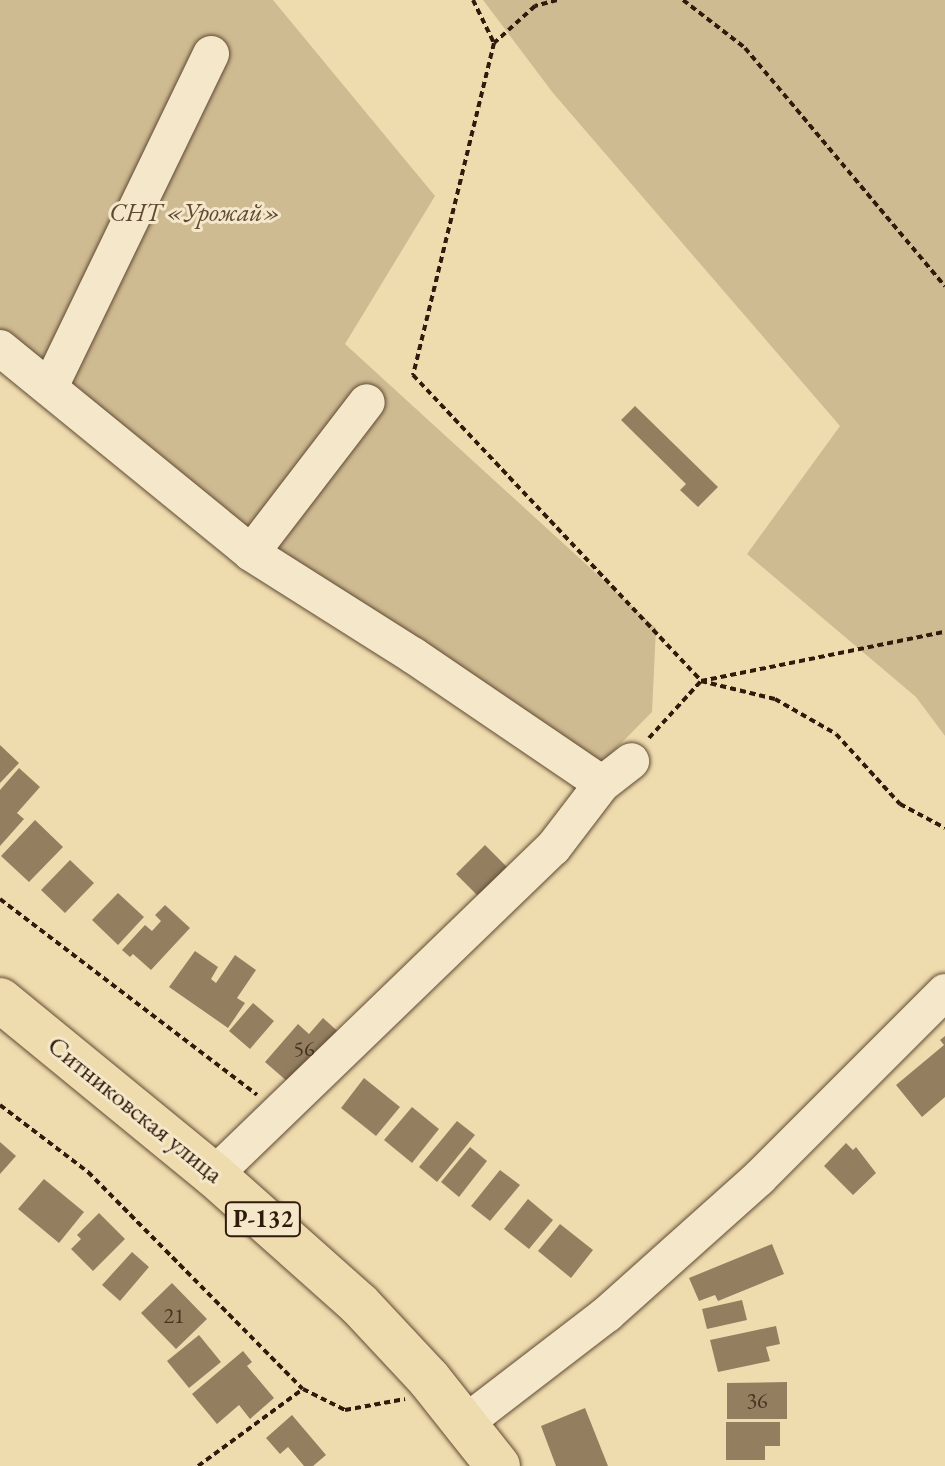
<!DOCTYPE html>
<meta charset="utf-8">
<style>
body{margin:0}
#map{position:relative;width:945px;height:1466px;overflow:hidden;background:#efdcae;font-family:"EB Garamond",serif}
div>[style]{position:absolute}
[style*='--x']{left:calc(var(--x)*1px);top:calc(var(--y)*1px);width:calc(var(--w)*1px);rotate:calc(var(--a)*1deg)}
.green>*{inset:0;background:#cfbb92}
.building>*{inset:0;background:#937f60}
.path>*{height:4px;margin-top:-2px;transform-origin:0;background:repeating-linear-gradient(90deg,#301a0b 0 6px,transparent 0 10px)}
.roads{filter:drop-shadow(0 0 2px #604a34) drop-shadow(0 0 2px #604a34)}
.minor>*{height:36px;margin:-18px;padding:0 18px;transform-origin:18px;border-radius:18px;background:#f5e8ca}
.major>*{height:44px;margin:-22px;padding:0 22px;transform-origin:22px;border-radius:22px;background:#efdcae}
span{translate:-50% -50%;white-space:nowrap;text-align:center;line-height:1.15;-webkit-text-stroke:6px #f5e8ca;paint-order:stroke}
.number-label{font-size:22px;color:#493320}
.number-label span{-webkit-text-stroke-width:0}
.shield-label span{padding:2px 6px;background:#f5e8ca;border:2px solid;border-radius:6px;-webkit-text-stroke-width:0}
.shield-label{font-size:24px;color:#301a0b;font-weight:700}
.park-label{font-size:26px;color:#604a34;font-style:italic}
.street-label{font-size:26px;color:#301a0b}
</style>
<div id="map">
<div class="green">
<i style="clip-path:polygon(0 0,273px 0,435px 196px,345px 344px,656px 628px,652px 712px,577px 788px,0 348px)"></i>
<i style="clip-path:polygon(483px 0,945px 0,945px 736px,916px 697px,747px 554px,840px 426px,553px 93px)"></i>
</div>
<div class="building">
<i style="clip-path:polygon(635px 406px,718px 487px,698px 507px,680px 490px,686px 484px,621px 420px)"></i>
<i style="clip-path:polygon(0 745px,19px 763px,0 783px)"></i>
<i style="clip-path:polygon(19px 768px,40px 787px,17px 813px,24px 819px,0 846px,0 790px)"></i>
<i style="clip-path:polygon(35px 820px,63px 847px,29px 882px,1px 856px)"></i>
<i style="clip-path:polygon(485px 845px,512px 872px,483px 901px,456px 874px)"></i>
<i style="clip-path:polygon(70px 860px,94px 883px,65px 913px,41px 890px)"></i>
<i style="clip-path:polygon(118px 893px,144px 917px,118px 945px,92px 920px)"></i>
<i style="clip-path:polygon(165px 905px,190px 928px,151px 970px,133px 954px,130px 957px,122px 950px,145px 925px,152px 931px,161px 921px,155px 915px)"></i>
<i style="clip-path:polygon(195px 951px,218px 967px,211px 979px,216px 983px,235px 955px,256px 970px,237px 998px,245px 1003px,228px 1028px,169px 987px)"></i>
<i style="clip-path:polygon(253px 1003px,274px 1021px,250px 1049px,229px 1031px)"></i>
<i style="clip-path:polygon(323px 1018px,343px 1036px,296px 1089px,265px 1062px,298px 1024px,309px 1034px)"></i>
<i style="clip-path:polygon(945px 1036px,945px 1097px,922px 1117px,896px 1085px,944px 1045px,940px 1040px)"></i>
<i style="clip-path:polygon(364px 1078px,400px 1107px,376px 1136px,341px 1108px)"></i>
<i style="clip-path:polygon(412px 1107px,439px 1129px,412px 1163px,384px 1140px)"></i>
<i style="clip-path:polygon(457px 1121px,475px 1135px,437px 1182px,419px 1167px)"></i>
<i style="clip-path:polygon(0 1142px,16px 1156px,0 1174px)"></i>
<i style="clip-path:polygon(846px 1143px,853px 1150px,856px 1147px,876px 1173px,853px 1195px,824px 1166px)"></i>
<i style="clip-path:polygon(470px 1147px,487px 1161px,459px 1197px,441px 1182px)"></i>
<i style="clip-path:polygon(500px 1170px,520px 1185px,490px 1221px,471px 1206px)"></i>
<i style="clip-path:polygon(44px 1179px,84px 1212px,59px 1243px,18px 1209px)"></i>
<i style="clip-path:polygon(528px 1199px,553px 1220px,529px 1249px,504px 1229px)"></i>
<i style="clip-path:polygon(99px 1213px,125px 1239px,93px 1271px,71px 1249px,81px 1239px,77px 1235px)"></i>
<i style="clip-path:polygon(560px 1224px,593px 1250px,571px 1278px,538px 1251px)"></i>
<i style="clip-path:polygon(772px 1244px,784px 1274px,718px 1301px,715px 1295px,699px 1301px,689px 1278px)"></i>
<i style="clip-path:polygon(132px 1252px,149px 1267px,120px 1301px,102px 1285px)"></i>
<i style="clip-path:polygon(172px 1283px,207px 1319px,176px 1349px,141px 1313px)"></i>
<i style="clip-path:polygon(742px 1300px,747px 1320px,707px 1329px,702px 1309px)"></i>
<i style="clip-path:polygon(776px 1326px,780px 1344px,766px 1347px,770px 1361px,718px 1372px,710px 1340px)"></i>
<i style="clip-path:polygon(199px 1335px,221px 1362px,189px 1388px,167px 1361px)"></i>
<i style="clip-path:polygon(243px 1351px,252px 1362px,247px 1366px,274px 1398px,250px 1419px,239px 1405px,217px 1424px,192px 1394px)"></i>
<i style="clip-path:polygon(787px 1382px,787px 1419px,727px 1419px,727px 1383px)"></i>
<i style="clip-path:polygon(585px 1408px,608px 1466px,556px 1466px,541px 1426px)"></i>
<i style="clip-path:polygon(292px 1415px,326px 1455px,313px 1466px,304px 1466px,288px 1447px,280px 1454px,266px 1438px)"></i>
<i style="clip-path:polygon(726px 1422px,780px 1422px,780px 1446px,765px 1446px,765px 1460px,726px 1460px)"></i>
</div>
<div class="path">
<i style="--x:473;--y:0;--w:48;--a:64"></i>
<i style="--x:557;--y:0;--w:23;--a:165"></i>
<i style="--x:535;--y:6;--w:55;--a:137.9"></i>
<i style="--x:494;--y:43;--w:342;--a:103.7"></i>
<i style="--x:413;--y:375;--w:420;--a:46.7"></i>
<i style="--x:701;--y:681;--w:249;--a:-11.4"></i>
<i style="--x:683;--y:0;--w:78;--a:37.7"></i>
<i style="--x:745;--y:48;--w:311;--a:50"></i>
<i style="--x:649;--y:738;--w:77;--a:-47.6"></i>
<i style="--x:701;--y:681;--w:76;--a:13.7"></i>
<i style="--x:775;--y:699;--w:70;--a:29.8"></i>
<i style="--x:836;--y:734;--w:95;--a:47.6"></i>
<i style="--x:900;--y:804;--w:51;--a:28.1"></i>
<i style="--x:0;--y:899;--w:323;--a:37.3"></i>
<i style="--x:0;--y:1105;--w:111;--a:37.3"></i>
<i style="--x:88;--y:1172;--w:305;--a:45.3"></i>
<i style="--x:198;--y:1466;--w:130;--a:-36.3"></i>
<i style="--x:303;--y:1389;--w:47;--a:26.6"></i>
<i style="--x:345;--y:1410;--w:61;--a:-10.4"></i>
</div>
<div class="roads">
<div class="minor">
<i style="--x:0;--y:348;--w:324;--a:39.2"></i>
<i style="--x:251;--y:553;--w:193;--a:32.3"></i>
<i style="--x:414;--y:656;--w:227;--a:34.2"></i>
<i style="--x:50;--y:387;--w:370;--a:-64.2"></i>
<i style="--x:251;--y:553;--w:190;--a:-52.5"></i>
<i style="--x:214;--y:1175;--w:471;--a:-44"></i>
<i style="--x:553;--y:848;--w:81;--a:-52.6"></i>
<i style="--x:602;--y:784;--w:37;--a:-38"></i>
<i style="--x:465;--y:1423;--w:179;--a:-37.5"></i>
<i style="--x:607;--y:1314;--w:204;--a:-41.8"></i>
<i style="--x:759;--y:1178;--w:263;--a:-45"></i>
</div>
<div class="major">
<i style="--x:0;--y:1000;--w:276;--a:39.3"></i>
<i style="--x:214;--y:1175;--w:194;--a:41.7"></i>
<i style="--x:359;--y:1304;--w:103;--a:47"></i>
<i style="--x:429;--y:1379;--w:111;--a:51.6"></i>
</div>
</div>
<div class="number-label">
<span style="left:304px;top:1049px">56</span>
<span style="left:174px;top:1316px">21</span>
<span style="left:757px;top:1401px">36</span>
</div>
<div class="shield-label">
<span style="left:263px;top:1219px">Р-132</span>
</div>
<div class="park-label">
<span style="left:195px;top:213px">СНТ «Урожай»</span>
</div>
<div class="street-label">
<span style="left:135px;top:1110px;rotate:39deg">Ситниковская улица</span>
</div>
</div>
